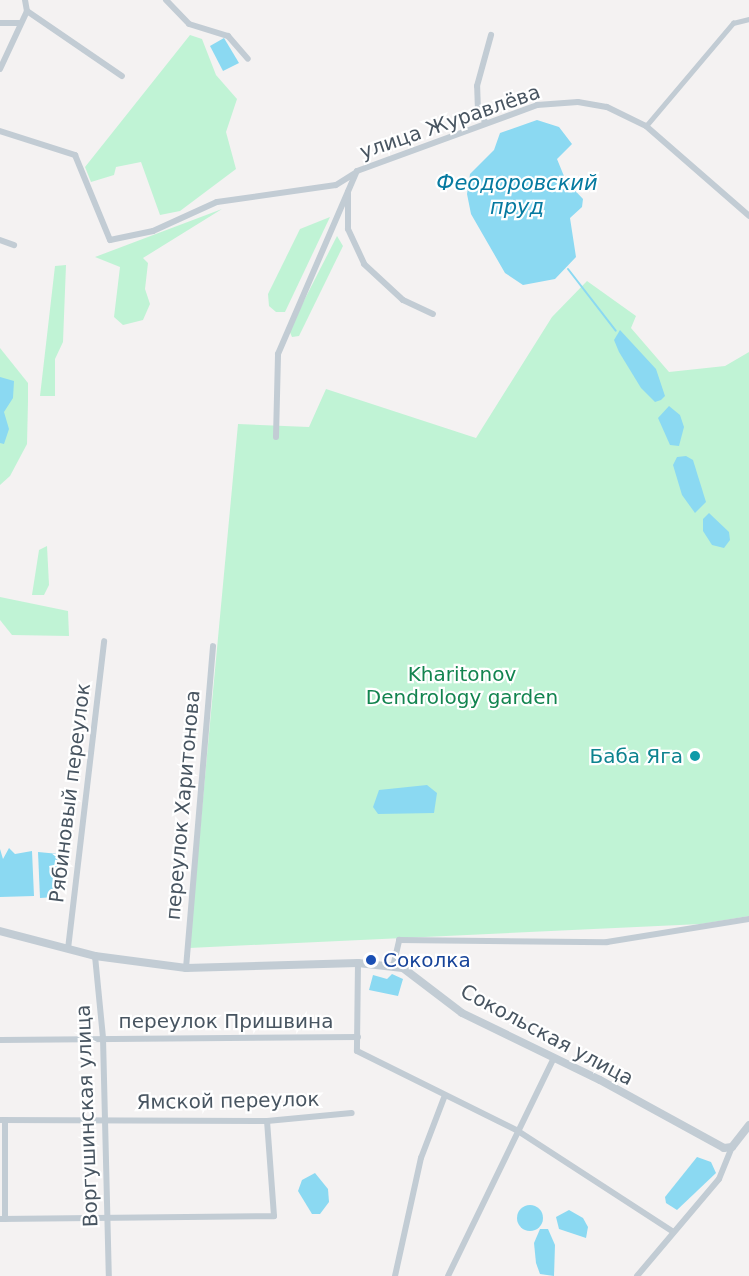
<!DOCTYPE html>
<meta charset="utf-8">
<style>
body{margin:0}
#map{position:relative;width:749px;height:1276px;overflow:hidden;background:#f4f2f2;font-family:"DejaVu Sans",sans-serif}
div>[style]{position:absolute}
[style*='--x']{left:calc(var(--x)*1px);top:calc(var(--y)*1px);width:calc(var(--w)*1px);rotate:calc(var(--a)*1deg)}
.green>*{inset:0;background:#c0f3d5}
.water>*{inset:0;background:#8bd9f2}
.round{border-radius:50%}
.stream>*{height:2px;margin:-1px;padding:0 1px;transform-origin:1px;border-radius:1px;background:#8bd9f2}
.pedestrian>*{height:4.5px;margin:-2.25px;padding:0 2.25px;transform-origin:2.25px;border-radius:2.25px;background:#c2ccd4}
.minor>*{height:6px;margin:-3px;padding:0 3px;transform-origin:3px;border-radius:3px;background:#c2ccd4}
.tertiary>*{height:8px;margin:-4px;padding:0 4px;transform-origin:4px;border-radius:4px;background:#c2ccd4}
.dots>*{width:16px;height:16px;translate:-50% -50%;box-sizing:border-box;border:3px solid #fff;border-radius:50%}
span{translate:-50% -50%;white-space:nowrap;text-align:center;line-height:1.15;-webkit-text-stroke:4.5px #fff;paint-order:stroke}
.street-label{font-size:20px;color:#485561}
.park-label{font-size:20px;color:#12844f}
.culture-label{font-size:20px;color:#0d838f}
.right{translate:-100% -50%;text-align:right}
.transit-label{font-size:20px;color:#164399}
.left{translate:0 -50%;text-align:left}
.water-label{font-size:21px;color:#067aa0;font-style:italic}
</style>
<div id="map">
<div class="green">
<i style="clip-path:polygon(190px 35px,202px 39px,216px 75px,237px 99px,226px 132px,236px 169px,180px 211px,160px 215px,141px 162px,116px 167px,114px 175px,91px 182px,85px 167px)"></i>
<i style="clip-path:polygon(222px 209px,143px 258px,148px 263px,145px 289px,150px 304px,143px 320px,123px 325px,114px 317px,120px 267px,95px 257px)"></i>
<i style="clip-path:polygon(330px 217px,285px 312px,276px 312px,269px 306px,268px 294px,300px 229px)"></i>
<i style="clip-path:polygon(337px 236px,343px 246px,299px 336px,292px 337px,289px 330px)"></i>
<i style="clip-path:polygon(66px 265px,63px 342px,55px 359px,55px 396px,40px 396px,55px 266px)"></i>
<i style="clip-path:polygon(587px 281px,636px 316px,631px 328px,669px 372px,725px 366px,749px 352px,749px 916px,701px 924px,189px 948px,238px 424px,309px 427px,326px 389px,476px 438px,552px 317px)"></i>
<i style="clip-path:polygon(0 348px,28px 383px,28px 401px,27px 444px,10px 476px,0 485px)"></i>
<i style="clip-path:polygon(47px 546px,49px 585px,44px 595px,32px 595px,39px 550px)"></i>
<i style="clip-path:polygon(0 597px,68px 611px,69px 636px,12px 635px,0 620px)"></i>
</div>
<div class="water">
<i style="clip-path:polygon(224px 38px,239px 63px,223px 71px,210px 46px)"></i>
<i style="clip-path:polygon(537px 120px,559px 127px,572px 144px,557px 159px,566px 181px,583px 199px,582px 207px,570px 218px,576px 257px,555px 279px,523px 285px,505px 273px,471px 214px,467px 194px,470px 174px,494px 150px,500px 133px)"></i>
<i style="clip-path:polygon(620px 330px,656px 369px,665px 396px,661px 400px,655px 402px,641px 388px,619px 352px,614px 340px)"></i>
<i style="clip-path:polygon(0 377px,14px 381px,13px 398px,4px 412px,9px 429px,4px 444px,0 443px)"></i>
<i style="clip-path:polygon(669px 406px,680px 415px,684px 427px,679px 446px,670px 445px,658px 418px)"></i>
<i style="clip-path:polygon(686px 456px,693px 460px,706px 502px,695px 513px,682px 495px,673px 465px,677px 457px)"></i>
<i style="clip-path:polygon(709px 513px,729px 532px,730px 540px,724px 548px,712px 545px,703px 531px,703px 519px)"></i>
<i style="clip-path:polygon(427px 785px,437px 793px,434px 813px,378px 814px,373px 807px,379px 790px)"></i>
<i style="clip-path:polygon(9px 848px,15px 854px,32px 851px,34px 896px,0 897px,0 849px,3px 859px)"></i>
<i style="clip-path:polygon(38px 852px,59px 854px,56px 897px,40px 898px)"></i>
<i style="clip-path:polygon(392px 974px,403px 979px,398px 996px,369px 990px,373px 975px,387px 979px)"></i>
<i style="clip-path:polygon(697px 1157px,711px 1162px,716px 1173px,677px 1210px,666px 1203px,665px 1197px)"></i>
<i style="clip-path:polygon(315px 1173px,328px 1189px,329px 1202px,320px 1214px,312px 1214px,298px 1191px,302px 1180px)"></i>
<i class="round" style="left:517px;top:1205px;width:26px;height:26px"></i>
<i style="clip-path:polygon(569px 1210px,583px 1218px,588px 1227px,586px 1238px,559px 1229px,556px 1217px)"></i>
<i style="clip-path:polygon(540px 1229px,548px 1229px,555px 1245px,554px 1276px,540px 1274px,536px 1263px,534px 1243px)"></i>
</div>
<div class="stream">
<i style="--x:568;--y:269;--w:78;--a:52.3"></i>
</div>
<div class="pedestrian">
<i style="--x:646;--y:126;--w:135;--a:-49.8"></i>
<i style="--x:733;--y:23;--w:16;--a:-14"></i>
</div>
<div class="minor">
<i style="--x:25;--y:0;--w:11;--a:80"></i>
<i style="--x:166;--y:0;--w:33;--a:46"></i>
<i style="--x:189;--y:24;--w:41;--a:17.1"></i>
<i style="--x:228;--y:36;--w:30;--a:49"></i>
<i style="--x:27;--y:11;--w:115;--a:34.4"></i>
<i style="--x:0;--y:23;--w:19;--a:0"></i>
<i style="--x:0;--y:69;--w:64;--a:-65"></i>
<i style="--x:486;--y:123;--w:14;--a:-124"></i>
<i style="--x:478;--y:111;--w:25;--a:-92"></i>
<i style="--x:477;--y:86;--w:53;--a:-74.6"></i>
<i style="--x:0;--y:131;--w:79;--a:17.7"></i>
<i style="--x:75;--y:155;--w:92;--a:67.6"></i>
<i style="--x:110;--y:240;--w:44;--a:-11.8"></i>
<i style="--x:153;--y:231;--w:70;--a:-24.4"></i>
<i style="--x:217;--y:202;--w:120;--a:-8.1"></i>
<i style="--x:336;--y:185;--w:22;--a:-32"></i>
<i style="--x:348;--y:192;--w:37;--a:90"></i>
<i style="--x:348;--y:229;--w:38;--a:65"></i>
<i style="--x:364;--y:264;--w:53;--a:42.7"></i>
<i style="--x:403;--y:300;--w:33;--a:25"></i>
<i style="--x:0;--y:240;--w:15;--a:20"></i>
<i style="--x:276;--y:437;--w:83;--a:-88.6"></i>
<i style="--x:278;--y:354;--w:199;--a:-66.7"></i>
<i style="--x:357;--y:171;--w:192;--a:-20.1"></i>
<i style="--x:537;--y:105;--w:41;--a:-4.2"></i>
<i style="--x:578;--y:102;--w:29;--a:10"></i>
<i style="--x:607;--y:107;--w:43;--a:26"></i>
<i style="--x:646;--y:126;--w:137;--a:41.1"></i>
<i style="--x:68;--y:949;--w:310;--a:-83.3"></i>
<i style="--x:95;--y:956;--w:82;--a:84.4"></i>
<i style="--x:103;--y:1038;--w:238;--a:88.6"></i>
<i style="--x:358;--y:963;--w:88;--a:90.7"></i>
<i style="--x:357;--y:1051;--w:180;--a:26.4"></i>
<i style="--x:518;--y:1131;--w:184;--a:33"></i>
<i style="--x:393;--y:967;--w:28;--a:-77"></i>
<i style="--x:399;--y:940;--w:208;--a:0.6"></i>
<i style="--x:607;--y:942;--w:144;--a:-9.2"></i>
<i style="--x:186;--y:968;--w:323;--a:-85.2"></i>
<i style="--x:0;--y:1040;--w:358;--a:-0.5"></i>
<i style="--x:0;--y:1120;--w:267;--a:0.2"></i>
<i style="--x:267;--y:1121;--w:85;--a:-5.4"></i>
<i style="--x:0;--y:1219;--w:274;--a:-0.6"></i>
<i style="--x:274;--y:1216;--w:95;--a:-94.2"></i>
<i style="--x:5;--y:1219;--w:99;--a:-90"></i>
<i style="--x:395;--y:1276;--w:121;--a:-77.6"></i>
<i style="--x:421;--y:1158;--w:67;--a:-69.1"></i>
<i style="--x:448;--y:1276;--w:242;--a:-64.1"></i>
<i style="--x:637;--y:1276;--w:127;--a:-49.8"></i>
<i style="--x:719;--y:1179;--w:35;--a:-68"></i>
</div>
<div class="tertiary">
<i style="--x:0;--y:931;--w:98;--a:14.7"></i>
<i style="--x:95;--y:956;--w:92;--a:7.5"></i>
<i style="--x:186;--y:968;--w:172;--a:-1.7"></i>
<i style="--x:358;--y:963;--w:45;--a:6.3"></i>
<i style="--x:403;--y:968;--w:74;--a:37.3"></i>
<i style="--x:462;--y:1013;--w:153;--a:25.9"></i>
<i style="--x:600;--y:1080;--w:141;--a:28.7"></i>
<i style="--x:724;--y:1148;--w:8;--a:-7"></i>
<i style="--x:732;--y:1147;--w:28;--a:-52"></i>
</div>
<div class="dots">
<i style="left:695px;top:756px;background:#0f9aa8"></i>
<i style="left:371px;top:960px;background:#1a4fb4"></i>
</div>
<div class="street-label">
<span style="left:450px;top:122px;rotate:-19deg">улица Журавлёва</span>
<span style="left:70px;top:793px;rotate:-83deg">Рябиновый переулок</span>
<span style="left:183px;top:805px;rotate:-85deg">переулок Харитонова</span>
<span style="left:226px;top:1021px">переулок Пришвина</span>
<span style="left:547px;top:1035px;rotate:28deg">Сокольская улица</span>
<span style="left:228px;top:1101px;rotate:-1deg">Ямской переулок</span>
<span style="left:87px;top:1116px;rotate:-92deg">Воргушинская улица</span>
</div>
<div class="park-label">
<span style="left:462px;top:686px">Kharitonov<br>Dendrology garden</span>
</div>
<div class="culture-label">
<span class="right" style="left:683px;top:756px">Баба Яга</span>
</div>
<div class="transit-label">
<span class="left" style="left:383px;top:960px">Соколка</span>
</div>
<div class="water-label">
<span style="left:517px;top:195px">Феодоровский<br>пруд</span>
</div>
</div>
